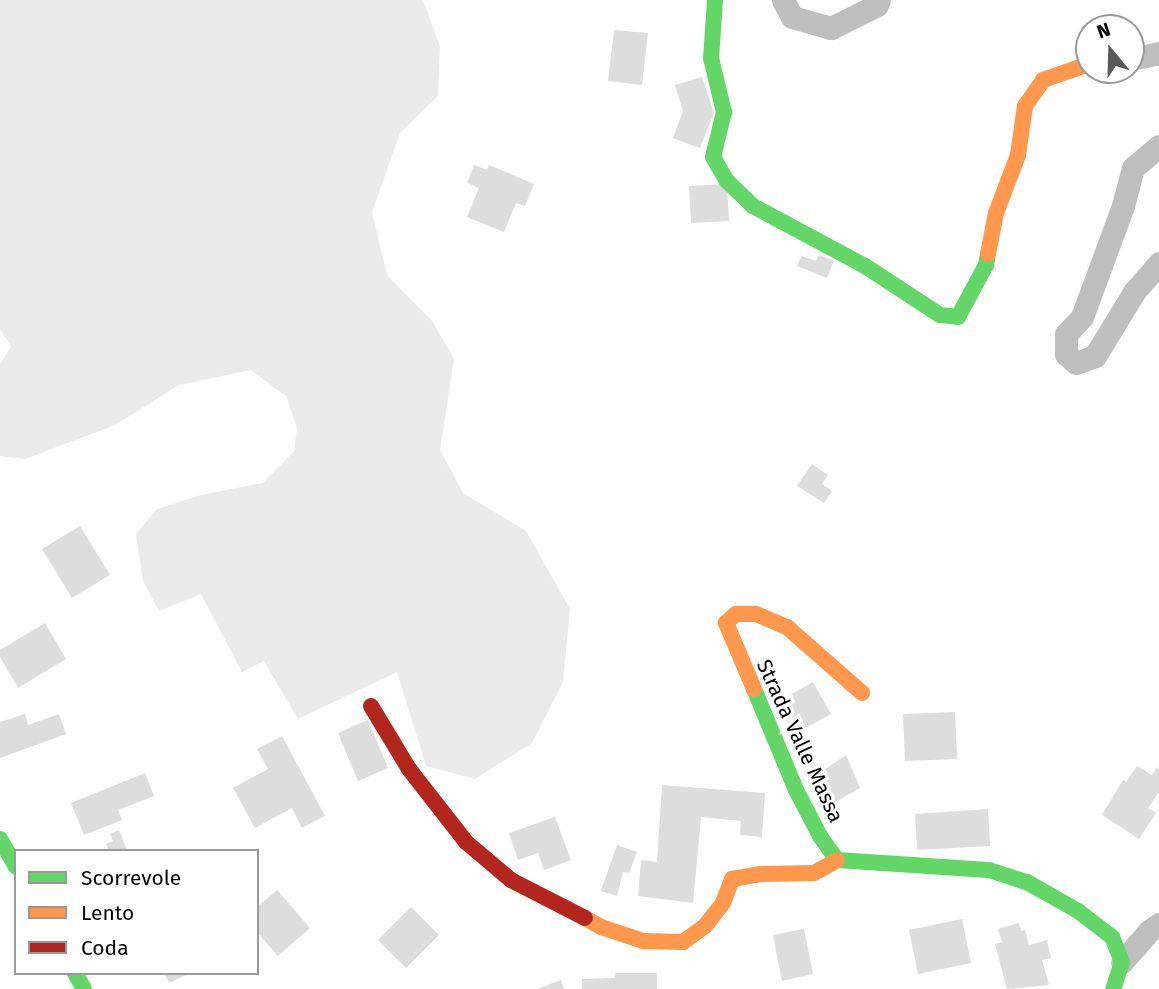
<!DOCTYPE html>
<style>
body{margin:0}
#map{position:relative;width:1159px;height:989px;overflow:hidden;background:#fff;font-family:"Fira Sans",sans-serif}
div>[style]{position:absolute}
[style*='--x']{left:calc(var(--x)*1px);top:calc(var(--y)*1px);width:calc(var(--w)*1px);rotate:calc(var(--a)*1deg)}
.green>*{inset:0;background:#eaeaea}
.building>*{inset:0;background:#ddd}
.street>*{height:23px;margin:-11.5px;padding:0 11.5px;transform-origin:11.5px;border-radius:11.5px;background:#bebebe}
.fast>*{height:16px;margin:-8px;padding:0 8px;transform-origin:8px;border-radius:8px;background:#63d668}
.slow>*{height:16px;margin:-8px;padding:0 8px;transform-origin:8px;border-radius:8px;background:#ff974d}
.jam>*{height:16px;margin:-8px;padding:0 8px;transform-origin:8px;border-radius:8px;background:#b3261e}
span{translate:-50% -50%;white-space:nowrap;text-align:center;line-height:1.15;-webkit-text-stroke:7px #fff;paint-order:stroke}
.street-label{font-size:21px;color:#000}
.legend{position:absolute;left:14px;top:849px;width:245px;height:126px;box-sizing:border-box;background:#fff;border:2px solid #999;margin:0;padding:9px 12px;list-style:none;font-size:21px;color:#000}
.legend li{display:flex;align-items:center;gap:14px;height:35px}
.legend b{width:35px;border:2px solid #999}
.north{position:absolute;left:1075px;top:14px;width:70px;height:70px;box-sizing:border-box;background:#fff;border:2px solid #999;border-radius:50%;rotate:341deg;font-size:19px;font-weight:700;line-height:28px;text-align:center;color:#000}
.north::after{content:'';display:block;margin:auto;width:24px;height:32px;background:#595959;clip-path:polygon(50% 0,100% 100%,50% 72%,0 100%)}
</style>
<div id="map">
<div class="green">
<i style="clip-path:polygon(0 0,423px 0,440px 47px,438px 96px,400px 133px,372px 212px,387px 275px,432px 321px,454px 359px,440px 450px,463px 493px,526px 531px,570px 609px,563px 682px,532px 743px,475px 779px,426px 766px,397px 672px,298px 719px,264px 661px,242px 672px,201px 594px,159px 611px,143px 581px,136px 534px,157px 509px,201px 495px,263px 483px,294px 451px,297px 428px,286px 396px,251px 370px,179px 385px,115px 425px,25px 459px,0 456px,0 365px,11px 346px,0 329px)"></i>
</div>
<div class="building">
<i style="clip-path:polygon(614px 30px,648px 33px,642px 85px,608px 81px)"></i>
<i style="clip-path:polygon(702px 77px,714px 113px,700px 148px,673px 138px,683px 111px,675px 85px)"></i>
<i style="clip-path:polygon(474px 165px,487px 170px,489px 165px,534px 184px,525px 206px,516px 203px,504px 232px,467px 217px,479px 188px,467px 183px)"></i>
<i style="clip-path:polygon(727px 184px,729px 221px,691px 223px,689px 186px)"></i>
<i style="clip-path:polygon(819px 255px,834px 261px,827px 278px,797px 266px,801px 256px,816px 261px)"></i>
<i style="clip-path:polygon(812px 464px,828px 475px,822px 484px,832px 491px,824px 503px,797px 486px)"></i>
<i style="clip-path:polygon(80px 526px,110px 575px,72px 598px,42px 549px)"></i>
<i style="clip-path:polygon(45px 623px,66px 659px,18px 688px,0 657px,0 650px)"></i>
<i style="clip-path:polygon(813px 682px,831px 714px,800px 731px,783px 699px)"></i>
<i style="clip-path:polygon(955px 712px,957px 759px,905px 761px,903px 714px)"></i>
<i style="clip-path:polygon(25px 714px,28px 725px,59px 714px,66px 734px,0 758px,0 722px)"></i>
<i style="clip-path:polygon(368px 720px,388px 768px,358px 781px,338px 733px)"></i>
<i style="clip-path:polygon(282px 736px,325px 816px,302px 828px,292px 808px,255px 828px,233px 788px,268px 769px,257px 749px)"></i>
<i style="clip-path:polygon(846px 755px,860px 788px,834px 803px,821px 772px)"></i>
<i style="clip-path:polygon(1137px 766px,1152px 775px,1157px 767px,1159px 769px,1159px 792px,1148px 808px,1156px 813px,1139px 839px,1102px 815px,1123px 780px,1126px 782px)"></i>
<i style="clip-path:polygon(145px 773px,154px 796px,118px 810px,122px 820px,84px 835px,71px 803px)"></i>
<i style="clip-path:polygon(662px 785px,765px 793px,762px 837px,740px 835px,741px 821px,701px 817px,693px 903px,638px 896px,641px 860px,657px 862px)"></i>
<i style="clip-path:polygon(988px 809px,990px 846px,917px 850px,915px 814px)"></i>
<i style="clip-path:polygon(555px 817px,571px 860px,544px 870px,538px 853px,518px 860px,509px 833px)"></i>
<i style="clip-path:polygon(119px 830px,127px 851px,109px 851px,106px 844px,113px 841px,110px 834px)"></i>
<i style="clip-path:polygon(617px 845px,637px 852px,629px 873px,623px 872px,617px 896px,601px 891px)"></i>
<i style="clip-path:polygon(277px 890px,310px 928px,278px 956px,257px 932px,257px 907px)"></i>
<i style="clip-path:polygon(411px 907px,439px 935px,406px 968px,378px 940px)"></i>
<i style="clip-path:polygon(962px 919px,971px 963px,918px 974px,909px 930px)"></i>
<i style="clip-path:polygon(1019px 923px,1021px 931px,1025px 930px,1029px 945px,1047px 940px,1051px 958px,1042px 960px,1049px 985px,1007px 989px,995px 944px,1002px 942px,998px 929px)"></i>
<i style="clip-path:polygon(804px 929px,813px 974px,782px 981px,773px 935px)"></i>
<i style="clip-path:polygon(164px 973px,190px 973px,169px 983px)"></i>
<i style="clip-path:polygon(615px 973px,657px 973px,657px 989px,582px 989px,582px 979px,615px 978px)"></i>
<i style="clip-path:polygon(561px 980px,564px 989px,537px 989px)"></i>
</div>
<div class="street">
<i style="--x:783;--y:0;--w:19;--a:62"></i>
<i style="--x:792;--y:17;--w:41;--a:15.8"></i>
<i style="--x:831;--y:28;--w:51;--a:-26.6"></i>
<i style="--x:877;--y:5;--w:5;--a:-68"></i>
<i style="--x:1131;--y:59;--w:29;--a:-12"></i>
<i style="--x:1159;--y:146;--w:34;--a:140"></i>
<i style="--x:1133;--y:168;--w:39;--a:105"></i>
<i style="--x:1123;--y:206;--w:118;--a:110.3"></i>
<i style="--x:1082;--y:317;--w:23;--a:133"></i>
<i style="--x:1066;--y:334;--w:20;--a:90"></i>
<i style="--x:1066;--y:354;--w:13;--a:42"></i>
<i style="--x:1076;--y:363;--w:20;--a:-20"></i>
<i style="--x:1095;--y:356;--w:75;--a:-58.6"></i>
<i style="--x:1134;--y:292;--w:38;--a:-49"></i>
<i style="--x:1122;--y:962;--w:41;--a:-48.9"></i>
<i style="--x:1149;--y:931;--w:12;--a:-35"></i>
</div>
<div class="fast">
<i style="--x:715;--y:0;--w:58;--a:93.9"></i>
<i style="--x:711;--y:58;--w:56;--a:76.5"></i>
<i style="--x:724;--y:112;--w:46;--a:103.7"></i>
<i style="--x:713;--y:157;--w:28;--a:60"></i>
<i style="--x:727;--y:181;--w:36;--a:44"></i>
<i style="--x:753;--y:206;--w:127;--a:28.2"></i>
<i style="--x:865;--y:266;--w:90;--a:33.2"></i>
<i style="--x:940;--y:315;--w:18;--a:6"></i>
<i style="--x:958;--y:317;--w:59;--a:-61.7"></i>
<i style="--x:986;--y:265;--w:11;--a:-80"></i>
<i style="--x:754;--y:689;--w:109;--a:67.4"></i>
<i style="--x:796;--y:790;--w:52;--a:62.4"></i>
<i style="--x:820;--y:836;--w:29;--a:55"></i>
<i style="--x:837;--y:860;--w:152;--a:3.8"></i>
<i style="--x:989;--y:870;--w:40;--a:18"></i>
<i style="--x:1027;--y:882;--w:59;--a:29.6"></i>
<i style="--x:1078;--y:911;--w:43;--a:37.4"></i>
<i style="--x:1112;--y:937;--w:27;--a:68"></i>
<i style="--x:1122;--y:962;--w:28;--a:108"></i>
<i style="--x:0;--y:839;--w:32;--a:60"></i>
<i style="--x:75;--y:973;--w:18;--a:61"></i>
</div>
<div class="slow">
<i style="--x:988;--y:254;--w:42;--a:-79"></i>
<i style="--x:996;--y:213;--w:62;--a:-69.2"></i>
<i style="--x:1018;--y:155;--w:49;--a:-81.9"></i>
<i style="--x:1025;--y:106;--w:32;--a:-55"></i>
<i style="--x:1043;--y:80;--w:49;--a:-19.2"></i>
<i style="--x:754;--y:689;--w:72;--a:-113"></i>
<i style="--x:726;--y:623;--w:13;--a:-42"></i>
<i style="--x:736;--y:614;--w:20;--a:0"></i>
<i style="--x:756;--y:614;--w:34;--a:23"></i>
<i style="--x:787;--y:627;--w:100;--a:41.3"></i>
<i style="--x:585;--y:918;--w:18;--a:29"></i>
<i style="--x:601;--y:927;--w:44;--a:18.4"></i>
<i style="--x:643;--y:941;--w:40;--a:1.4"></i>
<i style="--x:683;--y:942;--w:27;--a:-36"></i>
<i style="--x:705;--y:926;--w:29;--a:-52"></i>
<i style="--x:723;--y:903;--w:26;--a:-69"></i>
<i style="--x:732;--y:879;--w:27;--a:-10"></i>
<i style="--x:759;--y:874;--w:55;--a:-1"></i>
<i style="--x:814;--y:873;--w:26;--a:-29"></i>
</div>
<div class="jam">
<i style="--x:371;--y:706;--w:74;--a:58.9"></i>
<i style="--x:409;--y:769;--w:93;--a:52"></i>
<i style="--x:466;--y:842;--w:59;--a:40.2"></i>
<i style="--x:511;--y:880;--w:83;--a:27.2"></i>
</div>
<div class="street-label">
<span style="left:800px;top:741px;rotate:65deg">Strada Valle Massa</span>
</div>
<ul class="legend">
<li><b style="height:9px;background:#63d668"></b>Scorrevole</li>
<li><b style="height:9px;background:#ff974d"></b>Lento</li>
<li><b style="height:9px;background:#b3261e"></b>Coda</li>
</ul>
<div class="north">N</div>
</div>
